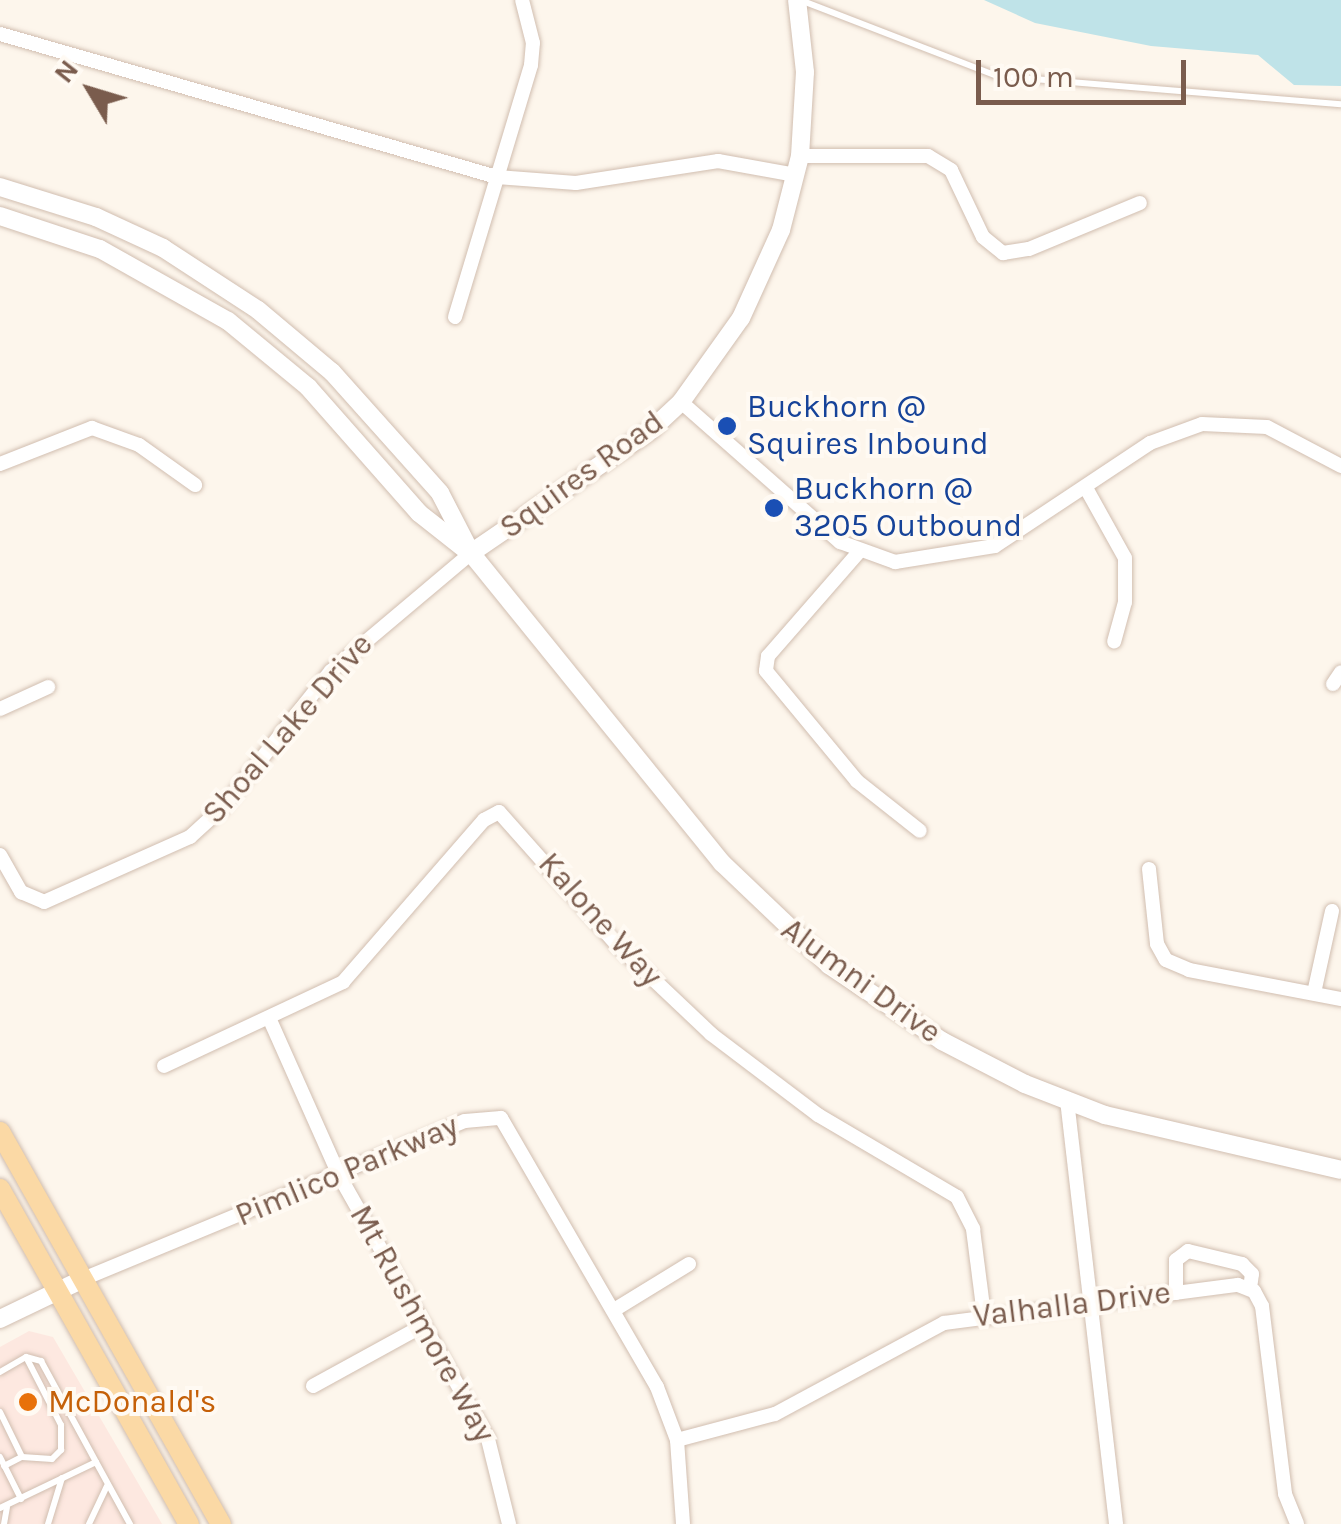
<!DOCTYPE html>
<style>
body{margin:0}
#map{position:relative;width:1341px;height:1524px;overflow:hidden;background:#fdf6ec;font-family:Karla,sans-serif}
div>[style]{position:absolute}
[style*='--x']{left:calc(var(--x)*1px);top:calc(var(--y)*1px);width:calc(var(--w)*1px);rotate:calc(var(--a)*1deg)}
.commercial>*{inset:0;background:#fde8e0}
.water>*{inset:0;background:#bfe3e8}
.roads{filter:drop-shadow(0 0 2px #d1beb0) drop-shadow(0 0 2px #d1beb0)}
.lane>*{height:6px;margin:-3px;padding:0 3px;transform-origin:3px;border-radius:3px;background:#fff}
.street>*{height:14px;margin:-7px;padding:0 7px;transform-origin:7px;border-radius:7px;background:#fff}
.secondary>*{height:18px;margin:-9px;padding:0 9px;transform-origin:9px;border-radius:9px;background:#fff}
.primary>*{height:20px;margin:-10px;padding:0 10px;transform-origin:10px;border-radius:10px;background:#fbd9a5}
.dots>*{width:28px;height:28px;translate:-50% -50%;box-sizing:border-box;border:5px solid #fffaf3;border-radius:50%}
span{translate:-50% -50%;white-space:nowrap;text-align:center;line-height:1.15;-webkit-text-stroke:8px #fffaf3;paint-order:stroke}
.transit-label{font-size:32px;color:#164399}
.left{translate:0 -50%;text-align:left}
.street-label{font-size:32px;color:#7a5c4d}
.food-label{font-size:32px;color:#c56008}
.north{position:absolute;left:40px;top:40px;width:100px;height:100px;-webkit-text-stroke:8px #fffaf3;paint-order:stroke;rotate:308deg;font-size:28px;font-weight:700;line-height:40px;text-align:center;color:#7a5c4d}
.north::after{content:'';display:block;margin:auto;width:35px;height:45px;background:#7a5c4d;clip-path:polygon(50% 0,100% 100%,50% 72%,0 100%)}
.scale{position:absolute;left:976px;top:60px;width:210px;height:45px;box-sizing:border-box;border:5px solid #7a5c4d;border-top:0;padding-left:12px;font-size:30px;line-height:35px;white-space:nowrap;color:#7a5c4d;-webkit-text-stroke:8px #fffaf3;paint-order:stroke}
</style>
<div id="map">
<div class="commercial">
<i style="clip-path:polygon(29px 1331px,53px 1337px,162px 1524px,0 1524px,0 1347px)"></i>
</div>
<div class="water">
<i style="clip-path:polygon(984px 0,1341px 0,1341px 86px,1294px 85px,1258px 55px,1151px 46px,1035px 23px)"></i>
</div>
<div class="roads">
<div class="lane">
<i style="--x:800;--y:0;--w:211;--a:21.1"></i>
<i style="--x:997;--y:76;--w:345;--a:4.7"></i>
<i style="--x:0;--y:1372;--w:30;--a:-30"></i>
<i style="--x:26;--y:1357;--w:16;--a:15"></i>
<i style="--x:41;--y:1361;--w:115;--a:61.4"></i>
<i style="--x:0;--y:1412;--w:50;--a:63.9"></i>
<i style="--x:0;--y:1457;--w:47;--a:63.4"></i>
<i style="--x:4;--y:1466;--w:20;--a:-27"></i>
<i style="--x:22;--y:1457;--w:30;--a:4"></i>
<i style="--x:52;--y:1459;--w:13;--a:-45"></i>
<i style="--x:61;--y:1450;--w:25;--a:-90"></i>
<i style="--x:61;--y:1425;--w:76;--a:-117.2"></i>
<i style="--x:0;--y:1508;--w:106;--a:-25.6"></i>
<i style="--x:96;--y:1462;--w:71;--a:61.3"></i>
<i style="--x:4;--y:1524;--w:17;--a:-80"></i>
<i style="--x:48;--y:1524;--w:48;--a:-73.1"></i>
<i style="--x:89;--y:1524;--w:42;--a:-64.7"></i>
</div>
<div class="street">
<i style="--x:0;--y:34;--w:517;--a:16.05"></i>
<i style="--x:497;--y:177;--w:79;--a:4.3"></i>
<i style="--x:576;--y:183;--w:144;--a:-8.8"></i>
<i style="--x:718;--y:161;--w:79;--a:10.2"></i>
<i style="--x:800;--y:156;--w:128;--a:0"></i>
<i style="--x:928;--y:156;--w:27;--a:31"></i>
<i style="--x:951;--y:170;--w:74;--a:64.5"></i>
<i style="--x:983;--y:237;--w:26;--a:39"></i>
<i style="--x:1003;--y:253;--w:26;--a:-9"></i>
<i style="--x:1029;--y:249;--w:120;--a:-22.5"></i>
<i style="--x:455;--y:317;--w:263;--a:-73.2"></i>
<i style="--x:531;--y:65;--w:22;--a:-85"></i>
<i style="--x:533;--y:43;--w:44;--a:-104.3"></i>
<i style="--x:681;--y:402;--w:212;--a:41.4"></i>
<i style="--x:840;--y:542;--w:59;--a:20"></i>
<i style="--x:895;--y:562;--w:101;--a:-9.1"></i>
<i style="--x:995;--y:546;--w:186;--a:-33.6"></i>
<i style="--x:1150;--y:443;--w:55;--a:-20.1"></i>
<i style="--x:1202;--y:424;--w:65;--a:2.6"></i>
<i style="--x:1267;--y:427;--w:84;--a:27.8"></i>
<i style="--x:0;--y:464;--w:99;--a:-21.4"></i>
<i style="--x:92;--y:428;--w:50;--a:19.9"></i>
<i style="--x:139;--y:445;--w:69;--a:35.5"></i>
<i style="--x:1086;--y:488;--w:80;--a:60.9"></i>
<i style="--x:1125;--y:558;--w:44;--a:90"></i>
<i style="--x:1125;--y:602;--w:41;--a:105.4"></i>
<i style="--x:858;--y:553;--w:137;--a:131.1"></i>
<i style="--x:768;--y:656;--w:15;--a:98"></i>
<i style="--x:766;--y:671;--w:143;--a:50.4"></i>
<i style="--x:857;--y:781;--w:80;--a:38.4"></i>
<i style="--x:1333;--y:684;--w:14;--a:-56"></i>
<i style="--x:0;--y:709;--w:53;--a:-24.6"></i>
<i style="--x:0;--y:855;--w:43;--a:60.4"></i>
<i style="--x:21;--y:892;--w:25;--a:23"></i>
<i style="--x:44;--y:902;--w:160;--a:-24"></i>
<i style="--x:190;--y:837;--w:46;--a:-42.4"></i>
<i style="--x:224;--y:806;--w:172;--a:-51.6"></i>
<i style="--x:331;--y:671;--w:183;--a:-40.1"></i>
<i style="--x:1149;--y:869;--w:75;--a:83.9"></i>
<i style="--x:1157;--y:944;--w:18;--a:61"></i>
<i style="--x:1166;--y:960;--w:25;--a:23"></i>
<i style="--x:1189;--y:970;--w:155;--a:10.8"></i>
<i style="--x:1314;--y:993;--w:84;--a:-77.6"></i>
<i style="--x:270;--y:1020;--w:172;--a:66"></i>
<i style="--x:340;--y:1177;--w:301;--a:60.5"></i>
<i style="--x:488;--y:1439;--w:88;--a:76.1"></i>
<i style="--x:164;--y:1066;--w:198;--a:-25.1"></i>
<i style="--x:343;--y:982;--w:215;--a:-49"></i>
<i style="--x:484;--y:820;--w:17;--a:-28"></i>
<i style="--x:499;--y:812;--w:178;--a:48.4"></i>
<i style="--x:617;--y:945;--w:129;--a:43.4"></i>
<i style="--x:711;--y:1034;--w:134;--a:37.1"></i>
<i style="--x:818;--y:1115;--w:161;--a:30.5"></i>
<i style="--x:957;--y:1197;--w:36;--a:63"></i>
<i style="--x:973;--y:1229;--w:87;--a:82.7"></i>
<i style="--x:1067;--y:1100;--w:427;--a:83.4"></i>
<i style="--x:83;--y:1279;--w:413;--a:-22.5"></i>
<i style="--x:465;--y:1121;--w:36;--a:-5"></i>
<i style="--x:501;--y:1118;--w:311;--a:59.9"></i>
<i style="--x:657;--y:1387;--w:57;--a:69.3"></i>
<i style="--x:677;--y:1440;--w:84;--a:85.9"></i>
<i style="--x:1176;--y:1293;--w:33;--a:-90"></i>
<i style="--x:1176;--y:1260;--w:15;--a:-37"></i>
<i style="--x:1188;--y:1251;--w:56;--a:13.5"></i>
<i style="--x:1242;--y:1264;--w:14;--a:45"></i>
<i style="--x:1252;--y:1274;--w:14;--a:98"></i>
<i style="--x:614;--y:1310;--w:88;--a:-31.5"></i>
<i style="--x:313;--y:1386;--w:127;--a:-28.8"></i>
<i style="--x:677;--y:1440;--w:101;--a:-14.9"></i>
<i style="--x:775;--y:1414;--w:192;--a:-28.3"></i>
<i style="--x:944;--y:1323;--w:296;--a:-7.4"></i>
<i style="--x:1238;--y:1285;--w:17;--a:21"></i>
<i style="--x:1254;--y:1291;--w:17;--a:62"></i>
<i style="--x:1262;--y:1306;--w:189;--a:83"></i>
<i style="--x:1285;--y:1494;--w:32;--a:68"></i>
</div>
<div class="secondary">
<i style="--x:0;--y:187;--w:101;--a:17.4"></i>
<i style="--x:96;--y:217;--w:74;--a:24.8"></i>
<i style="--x:163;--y:248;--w:113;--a:33.1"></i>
<i style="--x:258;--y:310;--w:97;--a:40"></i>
<i style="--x:332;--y:372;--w:162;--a:48.2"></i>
<i style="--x:440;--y:493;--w:68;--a:62.7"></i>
<i style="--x:471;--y:553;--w:399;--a:51"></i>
<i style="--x:722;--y:863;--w:148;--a:43.6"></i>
<i style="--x:829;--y:965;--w:136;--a:33.9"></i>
<i style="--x:942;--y:1041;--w:93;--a:27.4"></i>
<i style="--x:1025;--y:1084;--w:86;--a:21.2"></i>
<i style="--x:1105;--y:1115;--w:242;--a:13.1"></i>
<i style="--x:0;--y:216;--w:105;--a:18.3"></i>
<i style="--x:100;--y:249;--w:147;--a:29.4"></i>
<i style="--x:228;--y:321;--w:104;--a:39.5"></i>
<i style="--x:308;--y:387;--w:168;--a:48.6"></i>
<i style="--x:419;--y:513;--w:60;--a:38.2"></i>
<i style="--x:471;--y:553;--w:218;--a:-34.3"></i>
<i style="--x:651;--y:430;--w:41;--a:-43"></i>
<i style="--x:681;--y:402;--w:103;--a:-54.5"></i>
<i style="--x:741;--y:318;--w:97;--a:-65.6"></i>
<i style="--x:781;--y:230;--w:76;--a:-75.6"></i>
<i style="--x:800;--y:156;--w:84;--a:-86.6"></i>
<i style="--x:805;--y:72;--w:72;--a:-96.3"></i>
<i style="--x:0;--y:1319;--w:92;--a:-25.7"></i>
</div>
<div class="primary">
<i style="--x:0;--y:1132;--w:450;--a:60.6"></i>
<i style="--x:0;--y:1189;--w:385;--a:60.6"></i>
</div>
</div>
<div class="dots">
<i style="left:727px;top:426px;background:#1a4fb4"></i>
<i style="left:774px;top:508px;background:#1a4fb4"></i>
<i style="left:28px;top:1402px;background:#e8710a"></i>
</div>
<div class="transit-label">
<span class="left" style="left:747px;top:426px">Buckhorn @<br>Squires Inbound</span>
<span class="left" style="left:794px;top:508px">Buckhorn @<br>3205 Outbound</span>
</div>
<div class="street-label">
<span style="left:582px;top:475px;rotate:-36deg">Squires Road</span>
<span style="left:288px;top:729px;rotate:-49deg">Shoal Lake Drive</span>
<span style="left:600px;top:920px;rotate:48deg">Kalone Way</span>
<span style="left:861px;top:981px;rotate:36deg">Alumni Drive</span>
<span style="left:347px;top:1171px;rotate:-23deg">Pimlico Parkway</span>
<span style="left:1072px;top:1305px;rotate:-7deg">Valhalla Drive</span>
<span style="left:422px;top:1324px;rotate:61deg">Mt Rushmore Way</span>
</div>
<div class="food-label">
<span class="left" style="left:48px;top:1402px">McDonald's</span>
</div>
<div class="north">N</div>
<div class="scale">100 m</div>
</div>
